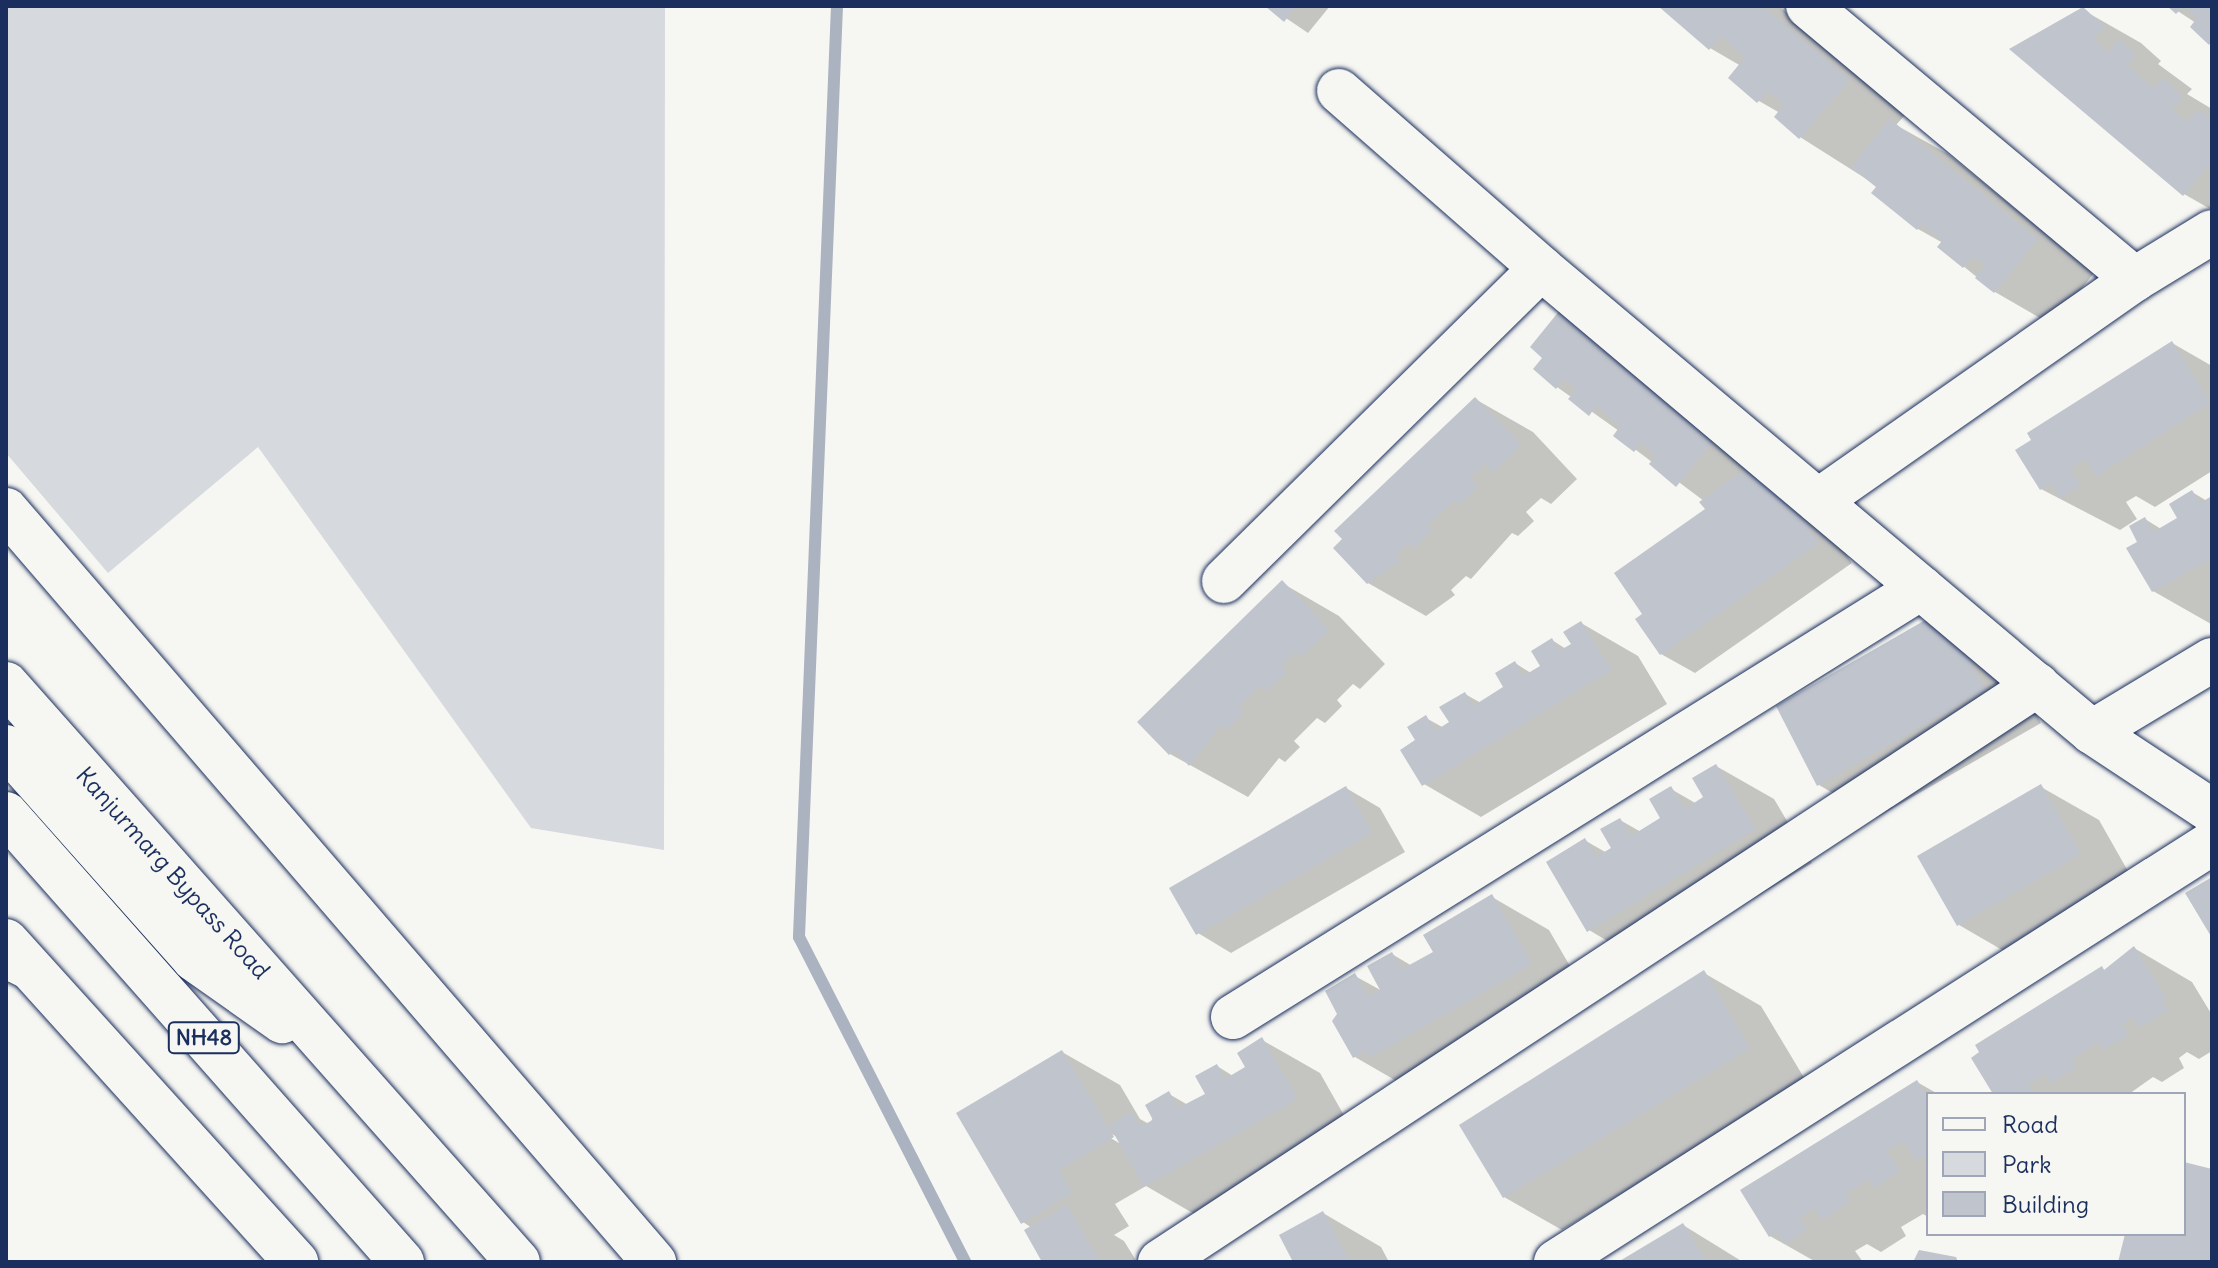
<!DOCTYPE html>
<style>
body{margin:0}
#map{position:relative;width:2218px;height:1268px;overflow:hidden;background:#f6f6f2;font-family:Delius,sans-serif}
div>[style]{position:absolute}
[style*='--x']{left:calc(var(--x)*1px);top:calc(var(--y)*1px);width:calc(var(--w)*1px);rotate:calc(var(--a)*1deg)}
.green>*{inset:0;background:#d6d9dd}
.shadow>*{inset:0;background:#0003}
.stream>*{height:12px;margin:-6px;padding:0 6px;transform-origin:6px;border-radius:6px;background:#abb2c0}
.building>*{inset:0;background:#c0c4cd}
.roads{filter:drop-shadow(0 0 2px #1b2f5e) drop-shadow(0 0 2px #1b2f5e)}
.minor>*{height:44px;margin:-22px;padding:0 22px;transform-origin:22px;border-radius:22px;background:#f6f6f2}
.major>*{height:44px;margin:-22px;padding:0 22px;transform-origin:22px;border-radius:22px;background:#f6f6f2}
.highway>*{height:44px;margin:-22px;padding:0 22px;transform-origin:22px;border-radius:22px;background:#f6f6f2}
span{translate:-50% -50%;white-space:nowrap;text-align:center;line-height:1.15;-webkit-text-stroke:8px #f6f6f2;paint-order:stroke}
.shield-label span{padding:2px 6px;background:#f6f6f2;border:2px solid;border-radius:6px;-webkit-text-stroke-width:0}
.shield-label{font-size:22px;color:#1b2f5e;font-weight:700}
.street-label{font-size:24px;color:#1b2f5e}
.frame{position:absolute;inset:0;border:8px solid #1b2f5e;pointer-events:none}
.legend{position:absolute;left:1926px;top:1092px;width:260px;height:144px;box-sizing:border-box;background:#f6f6f2;border:2px solid #9ea6b7;margin:0;padding:10px 14px;list-style:none;font-size:24px;color:#1b2f5e}
.legend li{display:flex;align-items:center;gap:16px;height:40px}
.legend b{width:40px;border:2px solid #9ea6b7}
</style>
<div id="map">
<div class="green">
<i style="clip-path:polygon(6px 6px,665px 6px,664px 850px,531px 828px,258px 447px,108px 573px,6px 453px)"></i>
</div>
<div class="shadow">
<i style="clip-path:polygon(1268px 6px,1330px 6px,1308px 33px)"></i>
<i style="clip-path:polygon(1661px 6px,1779px 6px,1906px 114px,1896px 125px,1948px 154px,2094px 273px,2052px 325px,1995px 292px,1940px 247px,1943px 243px,1918px 229px,1879px 187px,1800px 137px,1780px 113px,1759px 101px,1741px 66px,1710px 48px)"></i>
<i style="clip-path:polygon(2170px 6px,2212px 6px,2212px 44px,2192px 27px,2196px 23px)"></i>
<i style="clip-path:polygon(2083px 10px,2141px 43px,2161px 61px,2158px 64px,2192px 89px,2187px 94px,2212px 109px,2212px 210px,2184px 194px,2012px 50px)"></i>
<i style="clip-path:polygon(2172px 343px,2212px 366px,2212px 471px,2155px 507px,2136px 496px,2126px 502px,2137px 519px,2120px 530px,2041px 489px)"></i>
<i style="clip-path:polygon(1545px 357px,1795px 481px,1852px 563px,1695px 673px,1661px 654px,1645px 615px,1708px 510px,1704px 501px,1616px 435px,1619px 431px,1557px 387px)"></i>
<i style="clip-path:polygon(1475px 399px,1533px 432px,1577px 479px,1551px 504px,1541px 498px,1526px 512px,1534px 521px,1518px 536px,1512px 533px,1471px 579px,1466px 576px,1451px 590px,1455px 595px,1426px 616px,1368px 583px)"></i>
<i style="clip-path:polygon(2192px 492px,2207px 501px,2212px 498px,2211px 624px,2153px 591px,2139px 542px,2145px 519px,2161px 529px,2180px 518px)"></i>
<i style="clip-path:polygon(1282px 583px,1339px 616px,1385px 664px,1360px 689px,1353px 684px,1337px 700px,1342px 706px,1325px 723px,1317px 718px,1294px 741px,1300px 747px,1285px 762px,1279px 758px,1248px 797px,1170px 754px)"></i>
<i style="clip-path:polygon(1941px 614px,1998px 647px,2041px 723px,1876px 818px,1819px 785px)"></i>
<i style="clip-path:polygon(1581px 623px,1638px 656px,1667px 704px,1481px 817px,1424px 784px,1418px 741px,1426px 718px,1444px 728px,1452px 723px,1465px 694px,1481px 703px,1506px 687px,1515px 663px,1531px 673px,1543px 666px,1552px 640px,1566px 649px,1573px 645px)"></i>
<i style="clip-path:polygon(1716px 766px,1774px 799px,1812px 863px,1646px 964px,1589px 930px,1586px 841px,1607px 853px,1614px 848px,1620px 820px,1641px 832px,1662px 818px,1671px 789px,1697px 804px,1706px 798px)"></i>
<i style="clip-path:polygon(2041px 787px,2099px 820px,2137px 887px,2016px 958px,1959px 925px)"></i>
<i style="clip-path:polygon(1346px 788px,1380px 808px,1405px 852px,1231px 953px,1198px 933px)"></i>
<i style="clip-path:polygon(1492px 897px,1549px 930px,1588px 997px,1412px 1090px,1355px 1057px,1355px 976px,1384px 992px,1392px 954px,1412px 966px,1435px 952px)"></i>
<i style="clip-path:polygon(2134px 948px,2192px 982px,2212px 1015px,2212px 1051px,2199px 1059px,2187px 1052px,2179px 1058px,2184px 1068px,2162px 1082px,2153px 1077px,2129px 1094px,1995px 1094px,2102px 969px,2107px 971px)"></i>
<i style="clip-path:polygon(1704px 973px,1761px 1006px,1806px 1081px,1562px 1230px,1504px 1197px)"></i>
<i style="clip-path:polygon(evenodd,1262px 1040px,1320px 1073px,1354px 1133px,1203px 1219px,1146px 1186px,1115px 1204px,1129px 1226px,1114px 1235px,1124px 1241px,1137px 1262px,1044px 1262px,1032px 1228px,1023px 1222px,1062px 1052px,1120px 1085px,1140px 1119px,1149px 1124px,1169px 1094px,1188px 1105px,1207px 1095px,1217px 1066px,1233px 1076px,1248px 1068px,1262px 1040px,1106px 1131px,1119px 1138px,1119px 1143px,1104px 1134px,1106px 1131px)"></i>
<i style="clip-path:polygon(1917px 1082px,1938px 1094px,1928px 1094px,1928px 1217px,1923px 1214px,1901px 1227px,1906px 1236px,1881px 1252px,1867px 1244px,1855px 1251px,1863px 1262px,1816px 1262px,1770px 1236px)"></i>
<i style="clip-path:polygon(1323px 1213px,1381px 1247px,1389px 1262px,1295px 1262px)"></i>
<i style="clip-path:polygon(1683px 1225px,1743px 1262px,1622px 1262px)"></i>
</div>
<div class="stream">
<i style="--x:837;--y:6;--w:932;--a:92.34"></i>
<i style="--x:799;--y:937;--w:365;--a:62.9"></i>
</div>
<div class="building">
<i style="clip-path:polygon(1265px 6px,1297px 6px,1284px 22px)"></i>
<i style="clip-path:polygon(1658px 6px,1763px 6px,1850px 80px,1799px 139px,1774px 117px,1784px 104px,1768px 91px,1757px 103px,1728px 78px,1745px 57px,1721px 36px,1709px 50px)"></i>
<i style="clip-path:polygon(2167px 6px,2212px 6px,2212px 41px,2209px 45px,2190px 27px,2197px 18px,2184px 6px,2176px 14px)"></i>
<i style="clip-path:polygon(2083px 7px,2105px 27px,2093px 39px,2108px 53px,2119px 39px,2136px 54px,2127px 65px,2154px 89px,2163px 78px,2183px 97px,2172px 110px,2186px 122px,2198px 109px,2212px 121px,2212px 161px,2183px 196px,2009px 49px)"></i>
<i style="clip-path:polygon(1890px 119px,2038px 239px,1994px 293px,1975px 278px,1985px 265px,1973px 256px,1963px 268px,1937px 247px,1942px 241px,1922px 224px,1917px 230px,1871px 193px,1876px 187px,1851px 167px)"></i>
<i style="clip-path:polygon(1564px 305px,1720px 433px,1676px 487px,1649px 464px,1656px 455px,1641px 443px,1634px 452px,1613px 436px,1620px 426px,1596px 406px,1589px 416px,1568px 399px,1577px 389px,1564px 379px,1556px 389px,1533px 369px,1542px 358px,1530px 347px)"></i>
<i style="clip-path:polygon(2172px 341px,2210px 403px,2096px 476px,2086px 459px,2070px 469px,2080px 485px,2061px 498px,2051px 483px,2040px 490px,2015px 450px,2031px 440px,2027px 433px)"></i>
<i style="clip-path:polygon(1475px 397px,1521px 445px,1492px 473px,1485px 464px,1470px 478px,1478px 487px,1459px 504px,1455px 500px,1427px 525px,1432px 530px,1413px 548px,1408px 543px,1395px 556px,1399px 561px,1367px 584px,1333px 548px,1342px 539px,1334px 531px)"></i>
<i style="clip-path:polygon(1761px 459px,1819px 543px,1660px 655px,1635px 619px,1642px 614px,1614px 573px,1705px 509px,1699px 502px)"></i>
<i style="clip-path:polygon(2192px 490px,2200px 503px,2212px 496px,2212px 558px,2152px 592px,2126px 548px,2137px 542px,2129px 526px,2145px 517px,2153px 532px,2177px 518px,2169px 504px)"></i>
<i style="clip-path:polygon(1282px 580px,1329px 630px,1301px 657px,1296px 651px,1281px 666px,1286px 672px,1266px 691px,1260px 685px,1238px 707px,1244px 713px,1227px 730px,1221px 725px,1189px 766px,1175px 750px,1169px 755px,1137px 722px)"></i>
<i style="clip-path:polygon(1941px 611px,1985px 690px,1817px 786px,1776px 706px)"></i>
<i style="clip-path:polygon(1581px 621px,1611px 670px,1422px 786px,1400px 750px,1415px 740px,1407px 727px,1426px 715px,1435px 731px,1449px 722px,1439px 707px,1465px 692px,1473px 706px,1503px 687px,1495px 673px,1515px 661px,1523px 676px,1540px 666px,1531px 651px,1552px 638px,1559px 651px,1571px 644px,1563px 632px)"></i>
<i style="clip-path:polygon(1716px 764px,1756px 829px,1587px 932px,1546px 862px,1585px 838px,1596px 857px,1611px 848px,1600px 829px,1620px 818px,1631px 836px,1660px 818px,1649px 799px,1671px 786px,1685px 809px,1703px 797px,1692px 778px)"></i>
<i style="clip-path:polygon(2041px 784px,2081px 854px,1957px 926px,1917px 856px)"></i>
<i style="clip-path:polygon(1346px 786px,1372px 833px,1196px 935px,1169px 888px)"></i>
<i style="clip-path:polygon(2212px 877px,2212px 938px,2185px 893px)"></i>
<i style="clip-path:polygon(1492px 894px,1532px 964px,1369px 1058px,1365px 1051px,1353px 1058px,1332px 1021px,1337px 1014px,1325px 991px,1355px 973px,1368px 996px,1380px 990px,1367px 966px,1392px 952px,1402px 969px,1433px 952px,1423px 935px)"></i>
<i style="clip-path:polygon(2134px 946px,2166px 998px,2162px 1002px,2168px 1010px,2140px 1028px,2134px 1017px,2122px 1024px,2128px 1035px,2103px 1050px,2098px 1042px,2072px 1059px,2076px 1067px,2051px 1083px,2045px 1074px,2028px 1085px,2034px 1094px,1993px 1094px,1971px 1058px,1979px 1052px,1975px 1045px,2102px 966px,2104px 970px)"></i>
<i style="clip-path:polygon(1704px 970px,1750px 1048px,1503px 1198px,1459px 1125px)"></i>
<i style="clip-path:polygon(1262px 1037px,1298px 1099px,1144px 1187px,1109px 1125px,1132px 1112px,1141px 1126px,1153px 1120px,1145px 1105px,1169px 1091px,1178px 1108px,1205px 1094px,1195px 1076px,1217px 1064px,1225px 1079px,1245px 1067px,1237px 1053px)"></i>
<i style="clip-path:polygon(1062px 1050px,1114px 1137px,1059px 1170px,1072px 1193px,1021px 1224px,956px 1113px)"></i>
<i style="clip-path:polygon(1917px 1080px,1928px 1098px,1928px 1154px,1916px 1161px,1904px 1141px,1887px 1151px,1900px 1171px,1874px 1188px,1869px 1179px,1845px 1194px,1850px 1202px,1822px 1220px,1814px 1208px,1799px 1218px,1807px 1230px,1784px 1244px,1777px 1232px,1769px 1237px,1740px 1190px)"></i>
<i style="clip-path:polygon(2184px 1162px,2212px 1169px,2212px 1262px,2118px 1262px,2125px 1234px,2184px 1234px)"></i>
<i style="clip-path:polygon(1067px 1205px,1100px 1262px,1042px 1262px,1024px 1230px)"></i>
<i style="clip-path:polygon(1323px 1211px,1350px 1262px,1293px 1262px,1279px 1235px)"></i>
<i style="clip-path:polygon(1683px 1223px,1707px 1262px,1618px 1262px)"></i>
<i style="clip-path:polygon(1919px 1250px,1956px 1257px,1958px 1262px,1913px 1262px)"></i>
</div>
<div class="roads">
<div class="minor">
<i style="--x:1808;--y:6;--w:426;--a:39.9"></i>
<i style="--x:1339;--y:91;--w:269;--a:41.2"></i>
<i style="--x:1541;--y:268;--w:720;--a:40.1"></i>
<i style="--x:2092;--y:732;--w:144;--a:33.4"></i>
<i style="--x:1818;--y:501;--w:387;--a:-35"></i>
<i style="--x:2135;--y:279;--w:90;--a:-31.4"></i>
<i style="--x:6;--y:510;--w:993;--a:49.25"></i>
<i style="--x:1224;--y:581;--w:445;--a:-44.6"></i>
<i style="--x:2092;--y:732;--w:140;--a:-31"></i>
<i style="--x:6;--y:941;--w:433;--a:47.9"></i>
<i style="--x:1233;--y:1017;--w:811;--a:-31.95"></i>
<i style="--x:1160;--y:1262;--w:1050;--a:-33.34"></i>
<i style="--x:1556;--y:1262;--w:778;--a:-32.57"></i>
</div>
<div class="major">
<i style="--x:6;--y:956;--w:25;--a:26"></i>
</div>
<div class="highway">
<i style="--x:6;--y:684;--w:772;--a:48.47"></i>
<i style="--x:6;--y:747;--w:283;--a:48.4"></i>
<i style="--x:194;--y:959;--w:108;--a:35.2"></i>
<i style="--x:6;--y:814;--w:598;--a:48.53"></i>
</div>
</div>
<div class="shield-label">
<span style="left:204px;top:1038px">NH48</span>
</div>
<div class="street-label">
<span style="left:173px;top:873px;rotate:48deg">Kanjurmarg Bypass Road</span>
</div>
<div class="frame"></div>
<ul class="legend">
<li><b style="height:10px;background:#f6f6f2"></b>Road</li>
<li><b style="height:22px;background:#d6d9dd"></b>Park</li>
<li><b style="height:22px;background:#c0c4cd"></b>Building</li>
</ul>
</div>
